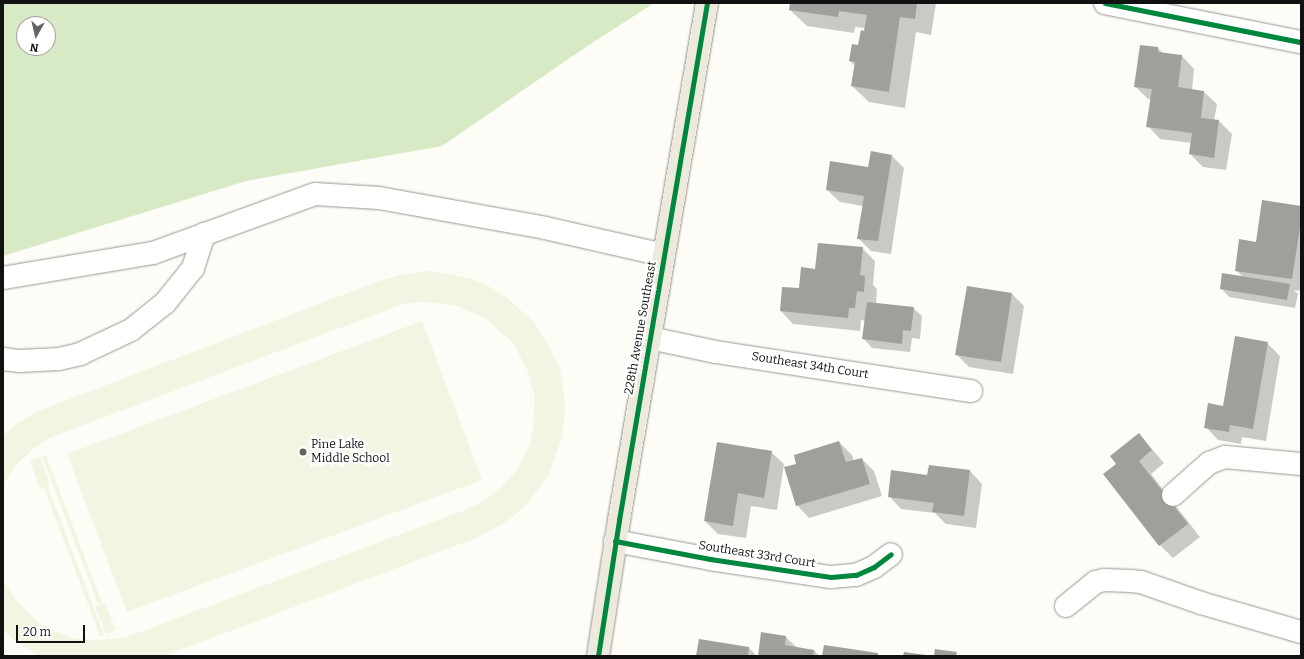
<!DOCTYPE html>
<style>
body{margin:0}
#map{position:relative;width:1304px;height:659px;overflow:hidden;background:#fdfcf7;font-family:Bitter,serif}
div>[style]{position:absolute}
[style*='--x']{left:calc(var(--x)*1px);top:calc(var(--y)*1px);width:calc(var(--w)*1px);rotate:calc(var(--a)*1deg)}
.forest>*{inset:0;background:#d8eac5}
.pitch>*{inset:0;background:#f0f6e1}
.shadow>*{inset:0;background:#0003}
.building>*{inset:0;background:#a19f9c}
.roads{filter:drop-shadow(0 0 1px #979795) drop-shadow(0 0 1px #979795)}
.minor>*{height:22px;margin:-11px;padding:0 11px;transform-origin:11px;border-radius:11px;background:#fffffe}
.major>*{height:22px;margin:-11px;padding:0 11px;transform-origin:11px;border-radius:11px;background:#ede9dc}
.cycleway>*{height:5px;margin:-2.5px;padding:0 2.5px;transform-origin:2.5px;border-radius:2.5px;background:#00873e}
.dots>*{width:11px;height:11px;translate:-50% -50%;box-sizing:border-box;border:2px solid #fff;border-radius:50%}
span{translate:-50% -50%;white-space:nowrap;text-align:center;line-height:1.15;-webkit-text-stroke:4px #fff;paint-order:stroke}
.street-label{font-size:12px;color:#111}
.poi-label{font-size:12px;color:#111}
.left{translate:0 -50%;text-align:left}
.frame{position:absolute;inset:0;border:4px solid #111;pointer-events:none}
.north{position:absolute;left:16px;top:16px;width:40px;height:40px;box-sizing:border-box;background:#fff;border:1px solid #a0a0a0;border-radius:50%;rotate:188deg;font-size:11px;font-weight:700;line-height:16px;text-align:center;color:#111}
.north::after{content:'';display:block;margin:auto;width:14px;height:18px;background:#646362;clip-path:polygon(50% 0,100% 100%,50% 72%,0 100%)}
.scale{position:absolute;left:16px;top:625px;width:69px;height:18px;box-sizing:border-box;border:2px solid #111;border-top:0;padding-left:5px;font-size:12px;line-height:14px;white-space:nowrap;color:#111;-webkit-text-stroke:3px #fff;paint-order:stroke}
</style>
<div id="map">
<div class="forest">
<i style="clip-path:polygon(evenodd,3px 3px,654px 3px,580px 51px,442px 146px,246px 181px,3px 256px,3px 3px,24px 24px,48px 24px,48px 48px,24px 48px,24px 24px)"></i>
</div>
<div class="pitch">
<i style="clip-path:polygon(431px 271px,472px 279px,490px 287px,506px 297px,534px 322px,545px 339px,560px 369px,565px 406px,562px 438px,548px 475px,528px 503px,516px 514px,504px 523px,476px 538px,164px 656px,39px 656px,13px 639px,3px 630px,3px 580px,15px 599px,26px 611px,40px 623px,56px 632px,77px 639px,96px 640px,124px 638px,465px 510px,482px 502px,499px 489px,516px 471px,529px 446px,533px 430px,535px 398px,527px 369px,513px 343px,485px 318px,455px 305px,423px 302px,406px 303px,390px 309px,49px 438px,33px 449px,19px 462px,8px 476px,3px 487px,3px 436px,17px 423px,38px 411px,379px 281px,400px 275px)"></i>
<i style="clip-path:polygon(422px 321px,482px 480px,127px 612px,67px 454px)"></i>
<i style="clip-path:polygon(46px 455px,102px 603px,98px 604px,42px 456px)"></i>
<i style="clip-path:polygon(40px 457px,50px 485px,40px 489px,30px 461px)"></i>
<i style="clip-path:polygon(48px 487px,104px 635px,100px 636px,44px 488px)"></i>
<i style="clip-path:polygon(105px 603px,116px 630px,106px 634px,95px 607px)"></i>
</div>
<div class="shadow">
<i style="clip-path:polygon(791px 3px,936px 3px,931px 35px,916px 32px,905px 108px,869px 102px,852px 86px,855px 66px,850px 61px,859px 46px,866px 28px,855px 27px,854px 33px,807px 26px,790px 10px)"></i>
<i style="clip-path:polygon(1158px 48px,1164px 54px,1182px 56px,1194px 69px,1192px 90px,1204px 92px,1217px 104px,1214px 121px,1219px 121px,1232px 134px,1226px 170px,1203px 167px,1190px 154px,1192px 143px,1160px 139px,1148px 126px,1151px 100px,1148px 99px,1136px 87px)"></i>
<i style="clip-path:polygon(891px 155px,904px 168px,891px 254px,871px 251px,858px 238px,863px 206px,840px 202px,827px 190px)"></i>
<i style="clip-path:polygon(1301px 207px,1301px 291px,1294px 290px,1298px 294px,1295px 308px,1229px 297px,1221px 288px,1243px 277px,1236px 270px,1257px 243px)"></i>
<i style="clip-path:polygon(862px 248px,875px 261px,873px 285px,877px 289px,876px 304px,913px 308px,922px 316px,920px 339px,912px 338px,910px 352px,872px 348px,864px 339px,866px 321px,861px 320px,860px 331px,793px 324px,781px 311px,816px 270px)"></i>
<i style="clip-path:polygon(1012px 294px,1024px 306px,1013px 374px,969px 367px,956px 354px)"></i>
<i style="clip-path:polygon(1267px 343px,1280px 356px,1266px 441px,1242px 437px,1241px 444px,1218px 440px,1206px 427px,1224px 407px)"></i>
<i style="clip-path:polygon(1139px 434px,1164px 463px,1151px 474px,1200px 537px,1173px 558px,1160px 545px,1118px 464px)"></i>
<i style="clip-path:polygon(839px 442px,852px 455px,854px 461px,862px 459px,874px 471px,882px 496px,809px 518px,797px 505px,797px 465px)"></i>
<i style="clip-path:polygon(771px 452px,784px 464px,777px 510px,751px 506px,746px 538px,718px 534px,705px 521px)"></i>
<i style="clip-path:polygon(970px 471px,982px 484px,976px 528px,946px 524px,935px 513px,901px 509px,889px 496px,928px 476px)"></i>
<i style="clip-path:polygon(786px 637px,797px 648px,814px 650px,819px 656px,759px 656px)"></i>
<i style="clip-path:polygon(749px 648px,757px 656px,697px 656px)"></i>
</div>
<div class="building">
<i style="clip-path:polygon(790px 3px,917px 3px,915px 19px,900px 17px,889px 92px,851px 86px,855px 62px,849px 61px,852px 44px,858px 45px,861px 30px,864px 31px,867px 15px,839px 11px,838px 17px,789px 10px)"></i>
<i style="clip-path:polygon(1140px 45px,1158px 47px,1158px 52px,1182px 55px,1178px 87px,1204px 91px,1201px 118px,1219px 120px,1214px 158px,1189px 154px,1192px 133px,1146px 127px,1152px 89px,1134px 87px)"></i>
<i style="clip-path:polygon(871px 151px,892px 155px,878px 241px,857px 239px,864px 196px,826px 190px,830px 161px,868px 167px)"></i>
<i style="clip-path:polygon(1262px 200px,1301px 206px,1301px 220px,1292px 279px,1235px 271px,1239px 239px,1256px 242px)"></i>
<i style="clip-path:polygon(818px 243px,863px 247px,860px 275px,865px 276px,864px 292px,857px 291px,855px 308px,849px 308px,848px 318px,780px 311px,782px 287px,799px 288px,801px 267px,815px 269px)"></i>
<i style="clip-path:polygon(1222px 273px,1290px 284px,1287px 300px,1220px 289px)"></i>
<i style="clip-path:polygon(967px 286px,1012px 293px,1001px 362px,955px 355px)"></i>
<i style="clip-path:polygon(867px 302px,914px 307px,911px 331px,903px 330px,902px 344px,862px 339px)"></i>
<i style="clip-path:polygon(1235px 336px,1268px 342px,1253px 429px,1230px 425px,1229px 432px,1204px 428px,1208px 403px,1223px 406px)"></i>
<i style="clip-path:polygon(1139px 433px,1152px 450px,1139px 461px,1188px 524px,1159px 546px,1103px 474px,1116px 464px,1110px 456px)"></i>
<i style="clip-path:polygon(839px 441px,846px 462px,862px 458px,870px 484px,796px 506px,784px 467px,796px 464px,794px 455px)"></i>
<i style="clip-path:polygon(717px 442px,772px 451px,764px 498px,738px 493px,733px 526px,704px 521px)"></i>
<i style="clip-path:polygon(929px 465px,970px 470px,964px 516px,932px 512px,934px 503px,888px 497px,891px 470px,927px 475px)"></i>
<i style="clip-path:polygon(761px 632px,786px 636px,785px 645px,814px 650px,813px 656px,758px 656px)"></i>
<i style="clip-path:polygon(699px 639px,749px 647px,748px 656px,696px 656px)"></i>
<i style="clip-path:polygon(824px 645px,878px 653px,878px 656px,822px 656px)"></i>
<i style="clip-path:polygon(935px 649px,957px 652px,956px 656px,934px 656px)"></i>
<i style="clip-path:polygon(904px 652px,926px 655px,926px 656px,903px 656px)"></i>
</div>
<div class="roads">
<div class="minor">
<i style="--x:1105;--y:3;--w:200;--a:11.3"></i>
<i style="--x:3;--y:278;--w:152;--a:-9.5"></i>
<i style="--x:153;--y:253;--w:172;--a:-20"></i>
<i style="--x:315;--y:194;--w:64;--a:3.6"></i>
<i style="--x:379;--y:198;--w:169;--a:10.2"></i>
<i style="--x:545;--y:228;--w:122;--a:12.8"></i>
<i style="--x:650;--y:338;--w:67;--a:12"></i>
<i style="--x:716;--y:352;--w:258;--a:8.7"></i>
<i style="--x:3;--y:359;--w:17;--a:7"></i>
<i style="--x:20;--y:361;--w:39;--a:-3"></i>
<i style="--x:59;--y:359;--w:22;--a:-13"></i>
<i style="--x:80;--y:354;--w:56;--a:-25.2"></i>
<i style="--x:131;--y:330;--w:43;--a:-38.5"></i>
<i style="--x:165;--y:303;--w:45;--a:-51.3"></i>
<i style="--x:193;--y:268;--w:36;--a:-72"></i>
<i style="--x:1173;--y:495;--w:48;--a:-41.6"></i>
<i style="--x:1209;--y:463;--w:17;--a:-21"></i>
<i style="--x:1225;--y:457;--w:76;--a:5.3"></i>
<i style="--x:615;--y:541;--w:97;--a:10.7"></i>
<i style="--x:710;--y:559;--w:122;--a:8.5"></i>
<i style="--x:831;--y:577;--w:25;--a:-5"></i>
<i style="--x:856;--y:575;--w:20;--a:-24"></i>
<i style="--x:874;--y:567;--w:21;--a:-37"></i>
<i style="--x:1066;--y:606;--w:38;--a:-39"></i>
<i style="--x:1096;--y:582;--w:8;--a:-14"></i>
<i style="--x:1104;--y:580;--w:27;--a:2"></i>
<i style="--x:1131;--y:581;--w:10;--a:6"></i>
<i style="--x:1141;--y:582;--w:64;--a:19.3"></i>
<i style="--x:1201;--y:603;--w:104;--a:16.2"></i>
</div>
<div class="major">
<i style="--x:598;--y:656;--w:138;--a:-81.2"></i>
<i style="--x:619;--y:520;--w:524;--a:-80.34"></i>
</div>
</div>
<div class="cycleway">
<i style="--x:1105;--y:3;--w:200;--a:11.3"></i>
<i style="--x:615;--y:541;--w:97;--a:10.7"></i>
<i style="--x:710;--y:559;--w:122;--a:8.5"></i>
<i style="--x:831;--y:577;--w:25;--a:-5"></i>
<i style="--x:856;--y:575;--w:20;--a:-24"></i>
<i style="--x:874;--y:567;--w:21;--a:-37"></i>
<i style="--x:598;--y:656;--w:138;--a:-81.2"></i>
<i style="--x:619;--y:520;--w:524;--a:-80.34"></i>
</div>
<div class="dots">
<i style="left:303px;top:452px;background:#646362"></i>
</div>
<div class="street-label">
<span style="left:641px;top:328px;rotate:-80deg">228th Avenue Southeast</span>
<span style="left:810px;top:366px;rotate:9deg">Southeast 34th Court</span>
<span style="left:757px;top:555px;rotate:9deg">Southeast 33rd Court</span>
</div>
<div class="poi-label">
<span class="left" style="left:311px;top:452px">Pine Lake<br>Middle School</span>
</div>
<div class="frame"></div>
<div class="north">N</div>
<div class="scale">20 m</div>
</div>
